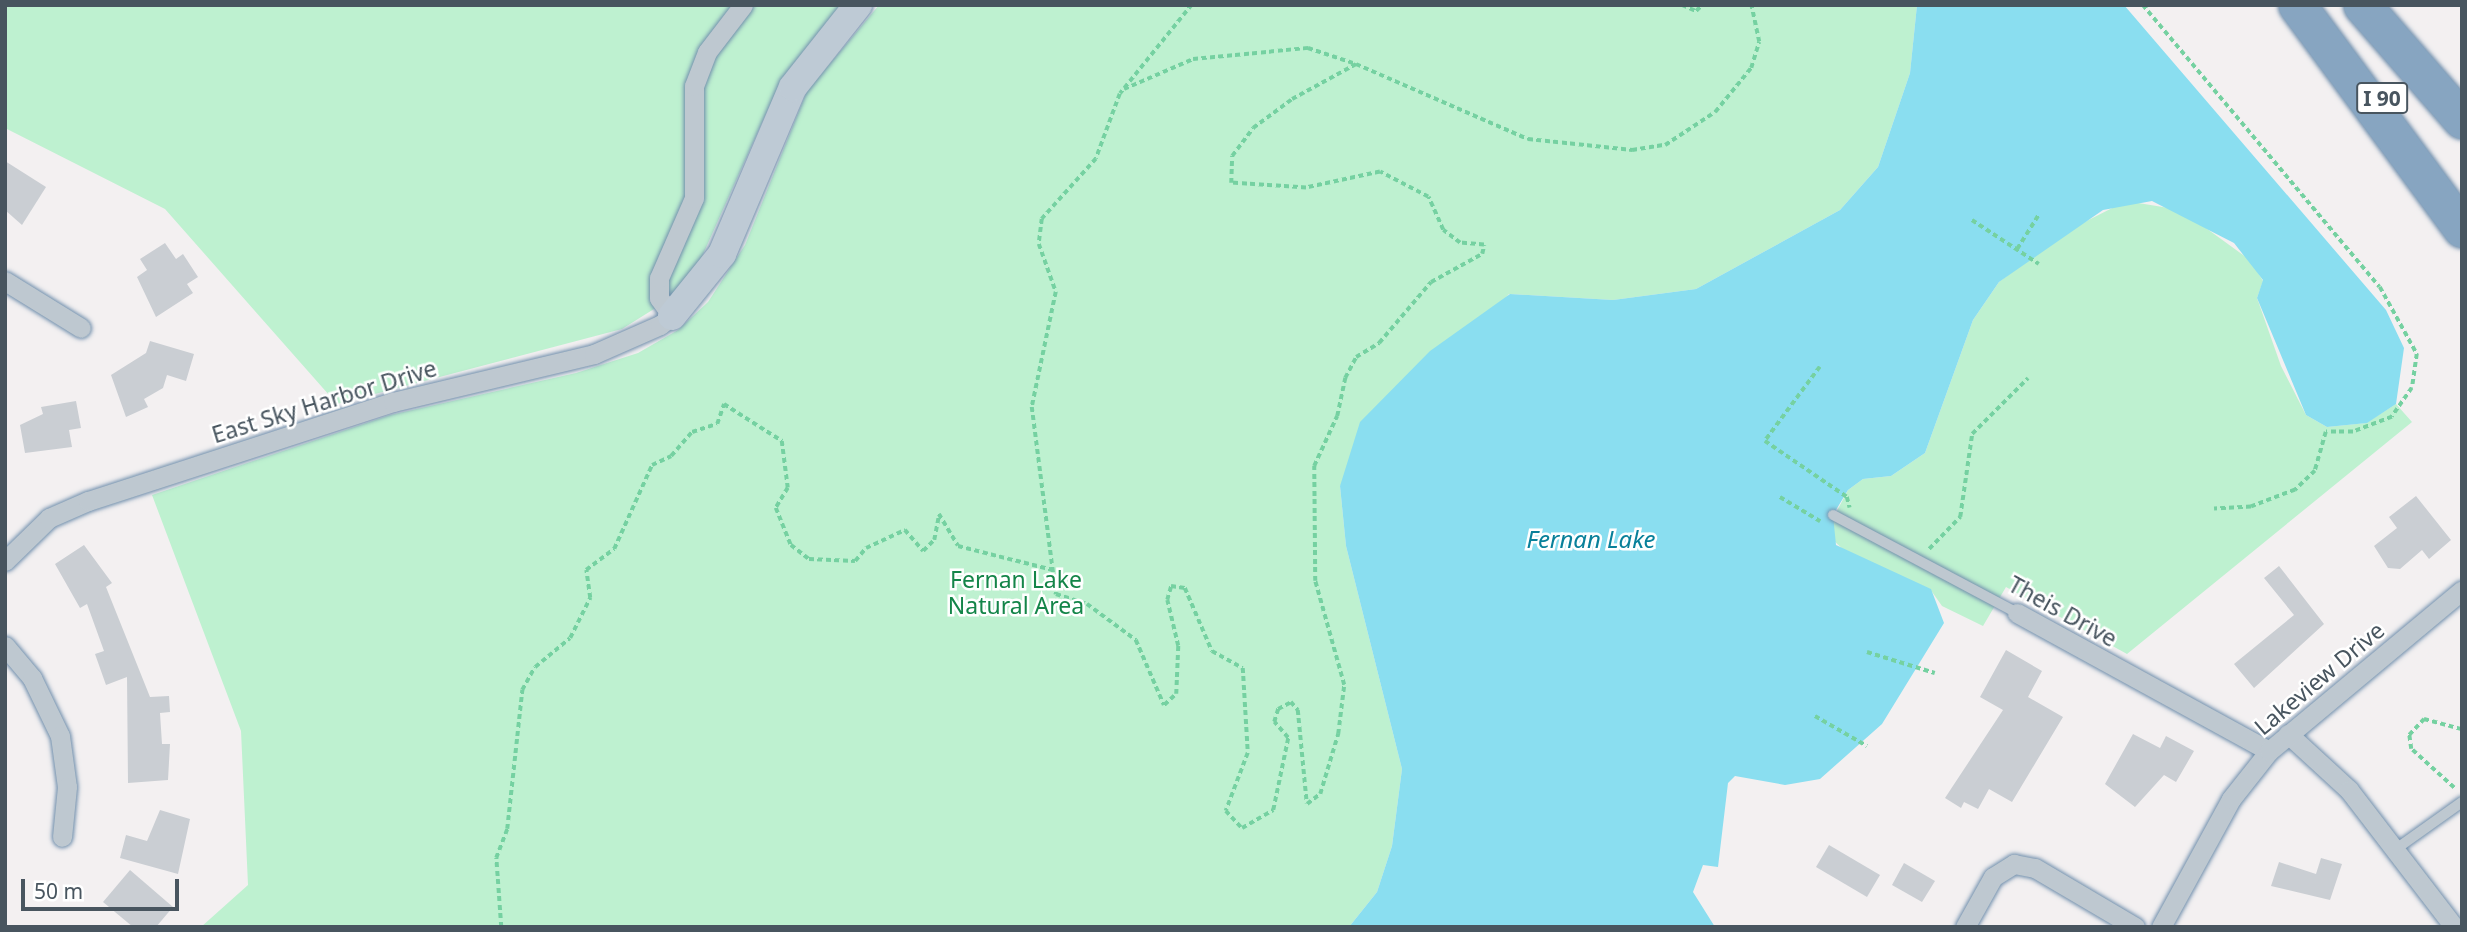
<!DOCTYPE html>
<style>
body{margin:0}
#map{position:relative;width:2467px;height:932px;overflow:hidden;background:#f3f0f1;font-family:"Noto Sans",sans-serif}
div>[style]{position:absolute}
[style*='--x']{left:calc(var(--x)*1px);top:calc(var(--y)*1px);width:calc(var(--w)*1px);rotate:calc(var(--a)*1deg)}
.green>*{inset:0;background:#bef1d0}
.water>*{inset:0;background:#8adef0}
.building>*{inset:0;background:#caced3}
.path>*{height:3.5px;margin-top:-1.75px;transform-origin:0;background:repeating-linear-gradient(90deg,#75d1a1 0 5px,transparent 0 8.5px)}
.roads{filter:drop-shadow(0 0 2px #7290ad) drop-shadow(0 0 2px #7290ad)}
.lane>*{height:10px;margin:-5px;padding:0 5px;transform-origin:5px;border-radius:5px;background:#bec8d0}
.street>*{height:19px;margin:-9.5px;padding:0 9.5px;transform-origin:9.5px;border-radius:9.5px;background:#bec8d0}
.secondary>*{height:28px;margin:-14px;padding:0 14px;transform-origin:14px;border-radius:14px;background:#becad5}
.highway>*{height:37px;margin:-18.5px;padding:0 18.5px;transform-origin:18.5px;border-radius:18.5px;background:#87a5c1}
span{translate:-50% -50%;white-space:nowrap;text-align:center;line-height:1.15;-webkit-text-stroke:5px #fff;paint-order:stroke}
.shield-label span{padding:2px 5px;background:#fff;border:2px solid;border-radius:5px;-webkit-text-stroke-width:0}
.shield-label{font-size:21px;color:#48555f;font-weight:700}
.street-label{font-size:23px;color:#48555f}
.park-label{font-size:23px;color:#148549}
.water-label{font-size:24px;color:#08809a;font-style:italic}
.frame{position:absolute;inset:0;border:7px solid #48555f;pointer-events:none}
.scale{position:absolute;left:21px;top:879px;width:158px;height:32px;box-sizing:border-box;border:4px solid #48555f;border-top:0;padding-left:9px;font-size:21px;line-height:24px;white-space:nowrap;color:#48555f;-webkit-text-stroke:5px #fff;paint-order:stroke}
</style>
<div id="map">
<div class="green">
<i style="clip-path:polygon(5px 5px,843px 5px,778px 87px,700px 261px,670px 299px,622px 329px,337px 404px,165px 209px,5px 128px)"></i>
<i style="clip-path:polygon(879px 5px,1917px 5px,1910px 73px,1878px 167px,1840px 210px,1696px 289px,1613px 300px,1509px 294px,1340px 486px,1346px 546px,1402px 769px,1392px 846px,1377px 892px,1349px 927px,201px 927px,248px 885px,241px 731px,152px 495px,390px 415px,576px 373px,638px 353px,678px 330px,708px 302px,745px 245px,807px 91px)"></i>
<i style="clip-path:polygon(2126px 201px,2181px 210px,2250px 260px,2263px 281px,2257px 298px,2281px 366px,2306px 415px,2327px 427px,2366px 423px,2396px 404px,2412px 422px,2127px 654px,2006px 587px,1983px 626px,1942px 606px,1930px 589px,1849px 555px,1830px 537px,1830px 524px,1848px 490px,1863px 479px,1891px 476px,1925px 453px,1973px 320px,1999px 282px,2065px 232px)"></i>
</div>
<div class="water">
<i style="clip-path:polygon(1917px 5px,2124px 5px,2386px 310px,2404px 348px,2396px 404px,2367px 423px,2327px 427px,2306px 415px,2257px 298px,2263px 280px,2234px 243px,2152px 201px,2103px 210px,1999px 282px,1973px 320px,1925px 453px,1891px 476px,1863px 479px,1848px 490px,1833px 515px,1836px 545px,1931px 589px,1944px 623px,1882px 724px,1820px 779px,1785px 785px,1735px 776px,1728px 783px,1718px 867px,1703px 865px,1693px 892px,1715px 927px,1349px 927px,1377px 892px,1392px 846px,1402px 769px,1346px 546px,1340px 486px,1360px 422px,1430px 351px,1510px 294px,1613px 300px,1696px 289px,1840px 210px,1878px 167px,1910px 73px)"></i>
</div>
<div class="building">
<i style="clip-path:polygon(5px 161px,46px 187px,22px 225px,5px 210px)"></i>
<i style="clip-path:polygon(165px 243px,176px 259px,183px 254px,198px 277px,187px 284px,193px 293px,156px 317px,137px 277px,147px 270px,140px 259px)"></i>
<i style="clip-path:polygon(150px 341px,194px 354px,186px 381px,167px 375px,163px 388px,144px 399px,148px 407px,126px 417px,111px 375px,146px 353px)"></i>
<i style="clip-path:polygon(76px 401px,81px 428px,69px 430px,72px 447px,25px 453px,20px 425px,43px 414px,41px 407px)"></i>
<i style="clip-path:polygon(2416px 496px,2451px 540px,2429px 559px,2422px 550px,2400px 569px,2388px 568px,2374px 546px,2397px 528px,2389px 517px)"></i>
<i style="clip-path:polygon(84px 545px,112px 583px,106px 587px,150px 697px,169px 696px,170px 712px,160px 713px,162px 744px,170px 744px,168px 780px,128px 783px,127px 677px,106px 685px,95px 654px,104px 651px,87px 604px,80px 608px,55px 564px)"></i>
<i style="clip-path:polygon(2279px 566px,2324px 624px,2254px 688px,2234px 664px,2294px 615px,2264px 578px)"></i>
<i style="clip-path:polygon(2006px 650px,2042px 671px,2028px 697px,2063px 717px,2012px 802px,1989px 789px,1978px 809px,1964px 802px,1961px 808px,1945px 798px,2003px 710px,1980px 697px)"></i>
<i style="clip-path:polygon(2133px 734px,2160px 748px,2166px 736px,2194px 751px,2176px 782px,2164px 775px,2135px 807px,2105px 784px)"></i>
<i style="clip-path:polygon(160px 810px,190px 819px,178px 874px,120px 858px,126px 835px,147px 841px)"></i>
<i style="clip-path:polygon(1829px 845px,1880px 875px,1867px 897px,1816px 867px)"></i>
<i style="clip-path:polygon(2321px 858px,2342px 864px,2330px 900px,2271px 886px,2279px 862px,2316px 874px)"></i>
<i style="clip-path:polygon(1904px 863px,1935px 881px,1922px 902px,1892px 885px)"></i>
<i style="clip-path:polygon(130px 870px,173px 907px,156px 927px,133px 927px,103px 902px)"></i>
</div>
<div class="path">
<i style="--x:1192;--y:5;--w:114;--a:129"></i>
<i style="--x:1120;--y:94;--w:69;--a:110.3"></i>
<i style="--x:1096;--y:159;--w:81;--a:132"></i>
<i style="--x:1042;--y:219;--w:25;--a:97"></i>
<i style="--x:1039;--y:244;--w:51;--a:70.5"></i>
<i style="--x:1056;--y:292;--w:117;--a:101.8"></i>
<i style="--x:1032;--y:407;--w:189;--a:82.7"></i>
<i style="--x:1056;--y:594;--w:33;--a:18"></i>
<i style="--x:1087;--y:604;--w:61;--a:36.3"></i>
<i style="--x:1136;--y:640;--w:71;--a:66.7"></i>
<i style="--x:1164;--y:705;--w:16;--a:-43"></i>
<i style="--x:1176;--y:694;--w:48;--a:-87.6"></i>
<i style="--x:1178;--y:646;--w:47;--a:-103.4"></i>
<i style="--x:1167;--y:600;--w:15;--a:-74"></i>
<i style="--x:1171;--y:586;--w:14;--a:8"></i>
<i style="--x:1185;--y:588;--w:69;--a:66.8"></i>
<i style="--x:1212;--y:651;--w:35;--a:29"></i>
<i style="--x:1243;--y:668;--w:85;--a:86.6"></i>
<i style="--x:1248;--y:753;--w:62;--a:110.8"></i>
<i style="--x:1226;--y:811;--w:23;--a:47"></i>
<i style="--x:1242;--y:828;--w:36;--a:-30"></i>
<i style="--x:1273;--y:810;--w:74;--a:-78.2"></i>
<i style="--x:1288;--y:738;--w:21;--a:-131"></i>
<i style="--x:1274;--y:722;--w:14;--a:-73"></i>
<i style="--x:1278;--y:709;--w:15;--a:-28"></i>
<i style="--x:1291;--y:702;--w:11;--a:49"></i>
<i style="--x:1298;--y:710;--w:94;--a:84.5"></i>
<i style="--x:1307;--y:804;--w:16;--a:-38"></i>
<i style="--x:1320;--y:794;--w:63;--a:-73.3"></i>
<i style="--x:1338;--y:734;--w:49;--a:-83"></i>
<i style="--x:1344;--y:685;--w:108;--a:-105.6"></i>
<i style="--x:1315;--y:581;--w:115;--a:-90.5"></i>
<i style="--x:1314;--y:466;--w:55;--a:-65.3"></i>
<i style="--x:1337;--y:416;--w:39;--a:-78"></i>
<i style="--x:1345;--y:378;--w:24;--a:-62"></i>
<i style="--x:1356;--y:357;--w:27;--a:-31"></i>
<i style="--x:1379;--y:343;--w:80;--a:-49.6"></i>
<i style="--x:1431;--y:282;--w:58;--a:-28.8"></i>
<i style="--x:1482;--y:254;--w:9;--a:-77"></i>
<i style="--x:1484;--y:245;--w:24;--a:-175"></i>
<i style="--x:1460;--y:243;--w:21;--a:-143"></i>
<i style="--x:1443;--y:230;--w:36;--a:-114"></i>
<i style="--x:1428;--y:197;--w:54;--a:-152.5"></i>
<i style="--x:1380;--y:172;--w:76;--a:167.8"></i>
<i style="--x:1306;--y:188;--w:75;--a:-176.2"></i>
<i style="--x:1231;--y:183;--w:27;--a:-88"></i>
<i style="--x:1232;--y:156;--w:35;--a:-53"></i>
<i style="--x:1253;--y:128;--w:49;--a:-36.6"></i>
<i style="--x:1292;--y:99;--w:73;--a:-28.7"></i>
<i style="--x:1356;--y:64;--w:188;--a:23.6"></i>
<i style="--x:1528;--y:139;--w:105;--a:6"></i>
<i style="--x:1632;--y:150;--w:33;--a:-9"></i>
<i style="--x:1665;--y:145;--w:60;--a:-33.4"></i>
<i style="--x:1715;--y:112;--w:57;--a:-50.7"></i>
<i style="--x:1751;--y:68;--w:27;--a:-73"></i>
<i style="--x:1759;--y:42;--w:38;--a:-102"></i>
<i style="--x:1554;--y:5;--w:17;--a:0"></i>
<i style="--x:1682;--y:5;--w:15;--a:23"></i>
<i style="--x:1696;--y:11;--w:8;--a:-45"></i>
<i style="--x:2143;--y:5;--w:368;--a:50"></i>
<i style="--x:2380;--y:287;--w:77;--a:61.1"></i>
<i style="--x:2417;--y:354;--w:34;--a:98"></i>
<i style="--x:2412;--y:388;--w:35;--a:125"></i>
<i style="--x:2392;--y:417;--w:42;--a:159"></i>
<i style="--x:2353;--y:432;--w:27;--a:180"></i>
<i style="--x:2326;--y:432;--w:41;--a:105.8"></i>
<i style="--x:2315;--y:471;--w:28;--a:136"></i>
<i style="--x:2295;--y:490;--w:47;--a:158.9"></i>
<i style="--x:2251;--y:507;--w:37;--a:177"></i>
<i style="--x:1124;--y:89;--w:75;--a:-23.5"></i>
<i style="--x:1193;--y:59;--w:116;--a:-5.5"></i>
<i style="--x:1308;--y:48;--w:51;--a:18.4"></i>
<i style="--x:1972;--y:220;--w:80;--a:33.3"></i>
<i style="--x:2017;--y:249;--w:41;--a:-57.8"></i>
<i style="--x:1820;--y:367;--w:92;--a:126.6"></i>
<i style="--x:1765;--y:441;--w:99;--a:34.3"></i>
<i style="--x:1847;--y:497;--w:11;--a:75"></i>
<i style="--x:1780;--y:497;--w:47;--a:31"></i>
<i style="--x:1929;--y:549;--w:45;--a:-45.9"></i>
<i style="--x:1960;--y:517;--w:84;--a:-81.8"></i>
<i style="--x:1972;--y:434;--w:79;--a:-45"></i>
<i style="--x:1867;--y:652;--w:71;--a:17.2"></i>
<i style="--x:1815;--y:716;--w:60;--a:30"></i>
<i style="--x:2454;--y:788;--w:58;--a:-137.8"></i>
<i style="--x:2411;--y:749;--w:14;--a:-98"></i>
<i style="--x:2409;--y:735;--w:22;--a:-47"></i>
<i style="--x:2424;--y:719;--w:39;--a:15"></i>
<i style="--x:501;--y:927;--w:69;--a:-94.1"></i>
<i style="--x:496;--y:858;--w:31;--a:-69"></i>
<i style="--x:507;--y:829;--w:140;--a:-83.8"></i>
<i style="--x:522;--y:690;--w:26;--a:-61"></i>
<i style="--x:535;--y:667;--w:45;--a:-39.6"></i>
<i style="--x:570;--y:638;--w:45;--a:-63.4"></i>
<i style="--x:590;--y:598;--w:28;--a:-98"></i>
<i style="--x:586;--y:570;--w:35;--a:-37"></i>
<i style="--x:614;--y:549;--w:92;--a:-65.7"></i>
<i style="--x:652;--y:465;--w:21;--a:-25"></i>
<i style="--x:671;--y:456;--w:32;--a:-49"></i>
<i style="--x:692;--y:432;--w:26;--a:-18"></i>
<i style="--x:717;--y:424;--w:21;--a:-71"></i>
<i style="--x:724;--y:404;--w:69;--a:32.5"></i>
<i style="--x:782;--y:441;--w:47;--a:82.7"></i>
<i style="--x:788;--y:488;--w:23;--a:121"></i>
<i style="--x:776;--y:508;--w:40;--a:68"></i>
<i style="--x:791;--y:545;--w:23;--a:38"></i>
<i style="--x:809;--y:559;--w:46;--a:2.5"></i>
<i style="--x:855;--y:561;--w:17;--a:-50"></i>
<i style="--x:866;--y:548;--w:43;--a:-24.8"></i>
<i style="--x:905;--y:530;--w:28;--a:49"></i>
<i style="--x:923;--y:551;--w:16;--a:-45"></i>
<i style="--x:934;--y:540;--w:26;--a:-79"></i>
<i style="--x:939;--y:514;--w:37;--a:59"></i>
<i style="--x:958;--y:546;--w:98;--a:14.2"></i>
</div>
<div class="roads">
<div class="lane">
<i style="--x:1833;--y:515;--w:208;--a:28"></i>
<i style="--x:2396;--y:849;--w:81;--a:-35.5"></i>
</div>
<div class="street">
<i style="--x:5;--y:281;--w:89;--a:31.7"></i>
<i style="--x:5;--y:561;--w:62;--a:-44.3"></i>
<i style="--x:49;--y:518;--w:43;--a:-23.6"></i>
<i style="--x:88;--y:501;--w:321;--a:-18"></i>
<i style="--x:393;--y:402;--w:207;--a:-13.4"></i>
<i style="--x:594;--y:354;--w:72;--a:-23.7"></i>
<i style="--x:660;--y:325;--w:15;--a:-37"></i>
<i style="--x:672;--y:316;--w:22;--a:-126"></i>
<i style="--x:659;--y:298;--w:20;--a:-90"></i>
<i style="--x:659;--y:278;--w:87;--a:-66.4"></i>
<i style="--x:694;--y:198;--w:112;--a:-90"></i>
<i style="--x:694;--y:86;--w:36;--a:-69"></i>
<i style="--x:707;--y:52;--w:59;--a:-52.5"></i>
<i style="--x:2017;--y:613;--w:287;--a:28.7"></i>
<i style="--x:5;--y:646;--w:42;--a:49.8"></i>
<i style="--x:32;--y:678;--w:64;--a:64.2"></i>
<i style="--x:60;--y:736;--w:51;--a:82.2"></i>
<i style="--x:67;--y:787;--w:50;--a:95.7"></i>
<i style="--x:2288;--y:734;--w:83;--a:42.6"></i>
<i style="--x:2349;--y:790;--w:173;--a:52.5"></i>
<i style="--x:1965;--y:927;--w:57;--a:-60.8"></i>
<i style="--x:1993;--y:877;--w:25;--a:-32"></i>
<i style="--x:2014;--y:864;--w:21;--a:11"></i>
<i style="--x:2035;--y:868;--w:116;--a:30.5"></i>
<i style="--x:2161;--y:927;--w:146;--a:-61.3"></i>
<i style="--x:2231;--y:799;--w:61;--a:-51.6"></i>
<i style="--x:2269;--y:751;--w:251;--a:-39.8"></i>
</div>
<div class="secondary">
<i style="--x:672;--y:316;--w:80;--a:-51.1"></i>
<i style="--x:722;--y:254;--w:181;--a:-67"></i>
<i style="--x:793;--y:87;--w:105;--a:-51.6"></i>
</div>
<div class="highway">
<i style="--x:2297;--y:5;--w:278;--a:53.6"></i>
<i style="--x:2362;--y:5;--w:152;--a:49"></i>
</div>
</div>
<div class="shield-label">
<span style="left:2382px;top:98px">I 90</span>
</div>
<div class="street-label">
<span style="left:324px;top:401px;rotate:-17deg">East Sky Harbor Drive</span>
<span style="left:2063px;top:611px;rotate:29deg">Theis Drive</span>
<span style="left:2319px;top:678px;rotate:-40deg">Lakeview Drive</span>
</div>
<div class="park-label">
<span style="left:1016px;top:592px">Fernan Lake<br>Natural Area</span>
</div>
<div class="water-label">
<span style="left:1591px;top:539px">Fernan Lake</span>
</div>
<div class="frame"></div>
<div class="scale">50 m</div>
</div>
